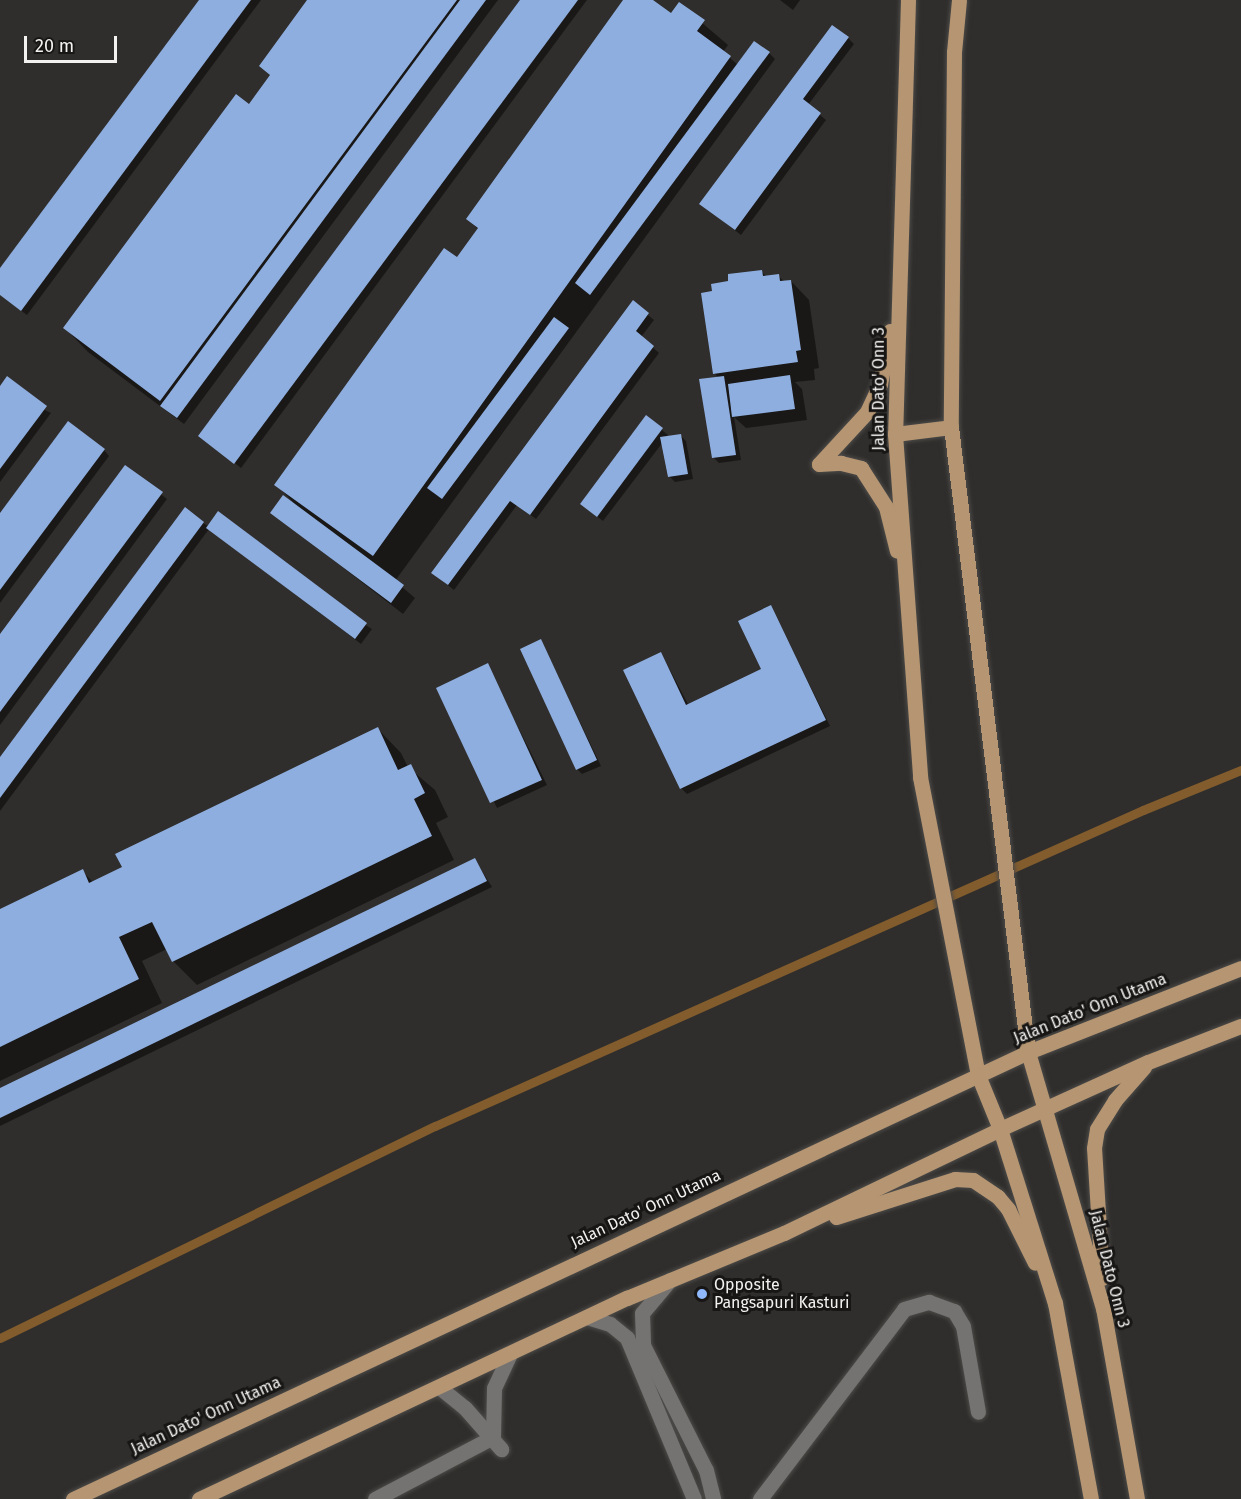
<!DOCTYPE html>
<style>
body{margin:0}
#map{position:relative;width:1241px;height:1499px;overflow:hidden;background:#2f2e2c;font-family:"Fira Sans",sans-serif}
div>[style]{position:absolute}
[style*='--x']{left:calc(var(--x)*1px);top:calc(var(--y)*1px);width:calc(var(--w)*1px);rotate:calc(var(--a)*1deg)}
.shadow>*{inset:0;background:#0007}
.stream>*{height:9px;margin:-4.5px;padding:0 4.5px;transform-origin:4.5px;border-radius:4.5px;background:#825c2d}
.building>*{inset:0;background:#8faee0}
.roads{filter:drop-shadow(0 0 2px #4d4b49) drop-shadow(0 0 2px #4d4b49)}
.minor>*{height:15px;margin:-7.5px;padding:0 7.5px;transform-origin:7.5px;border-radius:7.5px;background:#757371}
.major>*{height:15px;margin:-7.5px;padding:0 7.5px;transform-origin:7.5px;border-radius:7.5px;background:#b69672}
.dots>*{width:16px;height:16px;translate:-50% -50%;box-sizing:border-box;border:3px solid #171615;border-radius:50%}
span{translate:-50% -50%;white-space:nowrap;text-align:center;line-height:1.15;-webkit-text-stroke:6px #171615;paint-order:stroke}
.street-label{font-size:16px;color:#f3f2f1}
.poi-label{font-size:16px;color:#f3f2f1}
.left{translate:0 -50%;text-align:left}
.scale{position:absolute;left:24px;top:36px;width:93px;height:27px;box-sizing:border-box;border:3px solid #f3f2f1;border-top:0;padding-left:8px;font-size:18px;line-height:21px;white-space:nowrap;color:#f3f2f1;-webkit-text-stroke:4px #171615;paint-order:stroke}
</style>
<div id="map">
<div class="shadow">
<i style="clip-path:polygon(201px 0,261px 0,27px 315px,0 295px,0 271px)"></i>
<i style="clip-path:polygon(309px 0,498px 0,184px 424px,88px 352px,65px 328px,249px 106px,271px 76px,261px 66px)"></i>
<i style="clip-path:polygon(522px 0,587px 0,241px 468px,200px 436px)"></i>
<i style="clip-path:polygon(625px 0,651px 0,672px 15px,680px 4px,728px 45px,723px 52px,738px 65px,769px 53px,775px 59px,395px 581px,415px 598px,403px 614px,272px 513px,293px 502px,276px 484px,457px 259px,478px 229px,468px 219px)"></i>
<i style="clip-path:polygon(780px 0,800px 0,793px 10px)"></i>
<i style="clip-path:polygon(848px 38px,854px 44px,808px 105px,826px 120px,741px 235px,701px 204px)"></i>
<i style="clip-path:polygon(761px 271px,767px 277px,778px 276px,785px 282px,791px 281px,809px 300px,819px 368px,814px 369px,815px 380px,795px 382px,802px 389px,807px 420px,746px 428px,734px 417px,741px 460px,719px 463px,713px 457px,719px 378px,714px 373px,714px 292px)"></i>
<i style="clip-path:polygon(633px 303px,654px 320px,641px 337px,659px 353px,536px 519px,517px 505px,454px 590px,439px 578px)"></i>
<i style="clip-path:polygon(0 388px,51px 413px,0 482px)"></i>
<i style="clip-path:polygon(646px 417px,668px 435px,666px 438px,680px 435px,686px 441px,693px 479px,675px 482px,669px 476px,663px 442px,603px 521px,587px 509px)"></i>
<i style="clip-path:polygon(104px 450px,109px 456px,0 603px,0 515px)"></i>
<i style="clip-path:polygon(126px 467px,167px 499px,0 725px,0 636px)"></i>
<i style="clip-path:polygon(203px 523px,372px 629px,361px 644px,209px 529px,0 811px,0 759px)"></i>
<i style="clip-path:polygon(771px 607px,830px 726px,687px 794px,681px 788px,661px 653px,689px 706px,763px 670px)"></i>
<i style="clip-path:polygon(541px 641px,601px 766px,582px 774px,577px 769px)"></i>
<i style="clip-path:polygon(487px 665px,547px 785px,497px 808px,438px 688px)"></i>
<i style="clip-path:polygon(378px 729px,401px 753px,408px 767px,435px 790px,448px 817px,436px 823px,454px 860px,197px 985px,173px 961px,167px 949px,142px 961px,162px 1003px,0 1081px,0 911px,82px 871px,93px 882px,124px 868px)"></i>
<i style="clip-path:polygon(475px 860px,492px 887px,0 1126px,0 1090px)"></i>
</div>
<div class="stream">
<i style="--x:0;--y:1338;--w:484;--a:-26"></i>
<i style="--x:435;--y:1126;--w:775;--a:-24.05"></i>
<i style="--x:1143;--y:810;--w:106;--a:-22.2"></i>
</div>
<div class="building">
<i style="clip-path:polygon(199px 0,251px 0,21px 311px,0 295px,0 268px)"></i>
<i style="clip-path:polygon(307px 0,457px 0,160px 401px,63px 328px,236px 94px,249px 104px,270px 75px,259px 66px)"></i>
<i style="clip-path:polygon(460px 0,486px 0,177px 418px,160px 406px)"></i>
<i style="clip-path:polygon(520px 0,578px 0,234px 464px,198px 436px)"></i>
<i style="clip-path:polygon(623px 0,653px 0,671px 13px,679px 2px,705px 20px,697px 31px,731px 56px,373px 556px,274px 485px,444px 248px,457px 257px,478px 228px,466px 219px)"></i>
<i style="clip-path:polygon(832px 25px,849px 37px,803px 99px,821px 113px,735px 230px,699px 204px)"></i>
<i style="clip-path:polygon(754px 41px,770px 52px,590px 295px,575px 283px)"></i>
<i style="clip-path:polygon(762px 270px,763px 276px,779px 274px,780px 281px,791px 280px,801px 350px,796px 351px,798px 362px,713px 374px,701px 293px,712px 291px,711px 284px,728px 281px,728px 274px)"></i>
<i style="clip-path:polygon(633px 300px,649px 313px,636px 331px,654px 346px,530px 515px,510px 501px,448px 585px,431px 573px)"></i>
<i style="clip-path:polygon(554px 317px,569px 328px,442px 499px,427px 488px)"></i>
<i style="clip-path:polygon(790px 375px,795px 409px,732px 417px,728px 384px)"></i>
<i style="clip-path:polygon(7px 376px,47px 406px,0 469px,0 386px)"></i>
<i style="clip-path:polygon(724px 376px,736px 455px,712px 458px,699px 379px)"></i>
<i style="clip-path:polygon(646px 415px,663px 428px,597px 517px,580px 504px)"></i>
<i style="clip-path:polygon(68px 421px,105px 449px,0 590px,0 513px)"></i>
<i style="clip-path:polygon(681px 434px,688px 474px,668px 477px,660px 437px)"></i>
<i style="clip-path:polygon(125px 465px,163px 492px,0 712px,0 634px)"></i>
<i style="clip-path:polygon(283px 495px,404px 585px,391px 603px,270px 513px)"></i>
<i style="clip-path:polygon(185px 507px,204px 522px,0 798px,0 757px)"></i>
<i style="clip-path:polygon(218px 511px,367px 623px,355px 639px,206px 528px)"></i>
<i style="clip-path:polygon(771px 605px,826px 720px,680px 789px,623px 670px,661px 652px,686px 705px,761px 669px,738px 621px)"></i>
<i style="clip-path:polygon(541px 639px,597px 760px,576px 770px,520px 649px)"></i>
<i style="clip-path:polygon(488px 663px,542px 780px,490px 803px,436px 688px)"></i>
<i style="clip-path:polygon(378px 727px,398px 770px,411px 764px,425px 793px,414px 799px,432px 836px,172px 962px,152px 922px,119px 937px,139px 979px,0 1047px,0 909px,83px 869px,89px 883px,122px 867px,115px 854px)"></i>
<i style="clip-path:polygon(475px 858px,487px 881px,0 1118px,0 1088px)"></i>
</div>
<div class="roads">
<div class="minor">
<i style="--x:670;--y:1280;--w:43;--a:130.3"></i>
<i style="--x:642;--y:1313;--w:32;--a:88"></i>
<i style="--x:643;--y:1345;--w:140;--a:63.3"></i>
<i style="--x:706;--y:1470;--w:30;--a:76"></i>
<i style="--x:587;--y:1317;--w:24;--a:17"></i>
<i style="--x:610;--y:1324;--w:22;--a:39"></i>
<i style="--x:627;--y:1338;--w:174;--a:67.4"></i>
<i style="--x:439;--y:1387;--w:33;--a:39"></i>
<i style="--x:465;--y:1408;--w:55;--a:48.7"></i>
<i style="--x:493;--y:1437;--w:49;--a:-88.8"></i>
<i style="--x:494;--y:1388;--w:38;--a:-65"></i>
<i style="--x:375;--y:1499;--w:133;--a:-27.7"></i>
<i style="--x:760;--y:1499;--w:238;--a:-52.8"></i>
<i style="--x:904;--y:1309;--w:26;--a:-16"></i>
<i style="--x:929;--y:1302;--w:27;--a:20"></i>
<i style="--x:954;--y:1311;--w:17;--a:59"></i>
<i style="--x:963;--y:1326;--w:87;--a:80.1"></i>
</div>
<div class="major">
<i style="--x:908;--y:0;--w:434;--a:91.7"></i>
<i style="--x:895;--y:434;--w:344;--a:85.8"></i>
<i style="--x:920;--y:777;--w:304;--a:79"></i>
<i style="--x:978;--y:1075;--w:58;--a:67.8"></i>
<i style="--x:1000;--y:1129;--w:182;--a:72.5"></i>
<i style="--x:1055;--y:1303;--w:199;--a:79.6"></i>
<i style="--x:959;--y:0;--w:52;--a:95.5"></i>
<i style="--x:954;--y:52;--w:375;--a:90.5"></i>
<i style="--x:951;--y:427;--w:630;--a:82.98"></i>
<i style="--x:1028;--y:1052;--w:267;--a:73.7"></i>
<i style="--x:1103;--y:1308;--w:194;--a:79.9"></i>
<i style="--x:895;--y:434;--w:56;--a:-7.1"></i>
<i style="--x:819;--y:464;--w:71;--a:-47.3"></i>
<i style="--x:867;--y:412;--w:31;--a:-65"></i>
<i style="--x:880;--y:384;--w:54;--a:-79.3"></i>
<i style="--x:819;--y:464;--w:22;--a:-3"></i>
<i style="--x:841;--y:463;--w:21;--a:14"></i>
<i style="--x:861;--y:468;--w:46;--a:57.3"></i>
<i style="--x:886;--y:507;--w:45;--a:76"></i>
<i style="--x:836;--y:1217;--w:125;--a:-17.7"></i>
<i style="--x:955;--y:1179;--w:18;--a:3"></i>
<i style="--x:973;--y:1180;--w:30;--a:34"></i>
<i style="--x:998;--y:1197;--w:16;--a:50"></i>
<i style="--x:1008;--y:1209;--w:60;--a:63.4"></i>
<i style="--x:1102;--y:1278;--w:130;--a:-93.5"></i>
<i style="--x:1094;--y:1148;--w:19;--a:-81"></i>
<i style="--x:1097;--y:1129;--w:34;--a:-58"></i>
<i style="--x:1115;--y:1100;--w:44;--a:-48.7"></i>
<i style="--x:73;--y:1499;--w:1054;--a:-25.08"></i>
<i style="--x:1028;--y:1052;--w:229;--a:-21.5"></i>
<i style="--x:199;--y:1499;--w:473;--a:-25.2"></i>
<i style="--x:627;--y:1298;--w:170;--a:-22.5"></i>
<i style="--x:784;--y:1233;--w:240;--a:-25.7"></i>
<i style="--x:1000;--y:1129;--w:162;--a:-24.4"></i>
<i style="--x:1148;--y:1062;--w:100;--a:-21.2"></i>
</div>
</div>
<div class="dots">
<i style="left:702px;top:1294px;background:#8fb8fd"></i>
</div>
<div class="street-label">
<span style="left:879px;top:389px;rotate:-90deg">Jalan Dato' Onn 3</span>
<span style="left:1090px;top:1009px;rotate:-22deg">Jalan Dato' Onn Utama</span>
<span style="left:646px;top:1209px;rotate:-25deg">Jalan Dato' Onn Utama</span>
<span style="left:1109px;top:1269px;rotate:76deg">Jalan Dato Onn 3</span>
<span style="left:206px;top:1416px;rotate:-25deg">Jalan Dato' Onn Utama</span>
</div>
<div class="poi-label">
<span class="left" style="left:714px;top:1294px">Opposite<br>Pangsapuri Kasturi</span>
</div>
<div class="scale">20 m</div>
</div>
